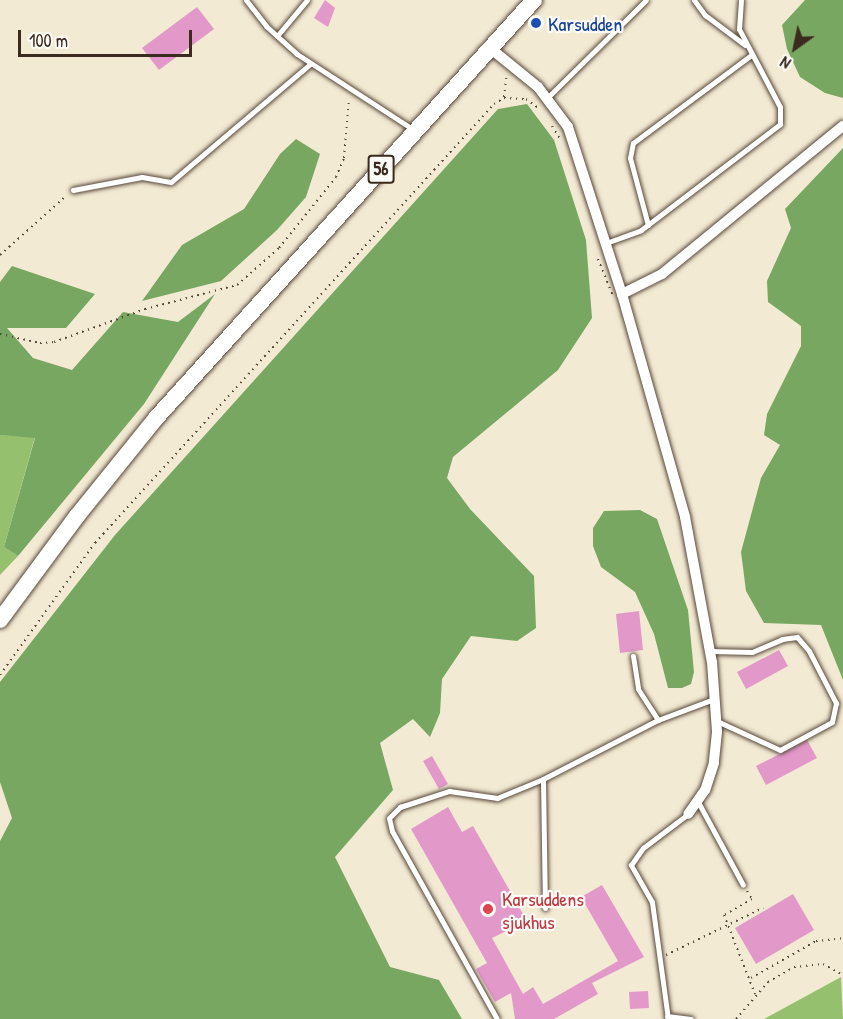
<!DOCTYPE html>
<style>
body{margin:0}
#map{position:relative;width:843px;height:1019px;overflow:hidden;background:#f3ead3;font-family:"Patrick Hand",sans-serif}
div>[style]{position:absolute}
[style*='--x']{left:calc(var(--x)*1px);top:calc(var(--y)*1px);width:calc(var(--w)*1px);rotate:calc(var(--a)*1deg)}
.green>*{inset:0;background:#95c16f}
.forest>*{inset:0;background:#78a762}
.building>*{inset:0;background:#e398ca}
.path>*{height:2px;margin-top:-1px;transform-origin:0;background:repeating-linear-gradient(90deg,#574739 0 1.5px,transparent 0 6px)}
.roads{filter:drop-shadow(0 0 2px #574739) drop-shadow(0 0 2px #574739)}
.service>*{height:5px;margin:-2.5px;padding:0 2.5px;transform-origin:2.5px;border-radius:2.5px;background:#fff}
.minor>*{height:10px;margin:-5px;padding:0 5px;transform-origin:5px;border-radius:5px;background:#fff}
.trunk>*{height:16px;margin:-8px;padding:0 8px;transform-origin:8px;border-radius:8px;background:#fff}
.dots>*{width:16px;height:16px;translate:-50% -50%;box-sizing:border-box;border:3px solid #fdfcf7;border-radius:50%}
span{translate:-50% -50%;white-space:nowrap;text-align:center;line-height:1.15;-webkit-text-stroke:4.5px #fdfcf7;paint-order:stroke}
.shield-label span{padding:2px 4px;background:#fdfcf7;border:2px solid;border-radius:4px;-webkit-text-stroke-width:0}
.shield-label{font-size:18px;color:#3b2a1e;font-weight:700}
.transit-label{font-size:20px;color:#164399}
.left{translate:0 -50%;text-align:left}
.health-label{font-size:20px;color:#be3a42}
.north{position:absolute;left:765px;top:18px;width:60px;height:60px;-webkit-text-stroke:4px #fdfcf7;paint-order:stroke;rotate:213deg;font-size:16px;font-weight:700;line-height:24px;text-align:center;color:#3b2a1e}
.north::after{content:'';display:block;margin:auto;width:21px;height:27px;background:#3b2a1e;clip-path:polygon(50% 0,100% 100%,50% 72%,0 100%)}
.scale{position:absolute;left:18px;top:30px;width:174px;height:27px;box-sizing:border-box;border:3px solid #3b2a1e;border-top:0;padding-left:8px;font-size:18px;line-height:21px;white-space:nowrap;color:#3b2a1e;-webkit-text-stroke:4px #fdfcf7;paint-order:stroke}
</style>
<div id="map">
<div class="green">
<i style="clip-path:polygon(0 435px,35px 437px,4px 547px,18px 556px,0 575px)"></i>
<i style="clip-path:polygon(841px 977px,843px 1019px,764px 1019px)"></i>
</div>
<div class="forest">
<i style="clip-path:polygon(805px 0,843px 0,843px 98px,825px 93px,800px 77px,787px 49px,782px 25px)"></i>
<i style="clip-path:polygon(527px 104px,554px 140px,586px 240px,592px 318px,558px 370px,453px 457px,447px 478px,470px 509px,534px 576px,536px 628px,517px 641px,471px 636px,442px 679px,440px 713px,430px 737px,413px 719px,380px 743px,393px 790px,335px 857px,390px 967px,439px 980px,462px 1019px,0 1019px,0 841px,12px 818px,0 782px,0 682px,115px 535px,498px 109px)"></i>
<i style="clip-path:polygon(296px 139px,320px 154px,306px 197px,277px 230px,221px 281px,142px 301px,182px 245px,244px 209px,280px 154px)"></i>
<i style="clip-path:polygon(843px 148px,843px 680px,821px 625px,764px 623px,746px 591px,741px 552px,761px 478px,780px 445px,764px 435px,767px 414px,801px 346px,801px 326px,768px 302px,767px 281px,791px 228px,785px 209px)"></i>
<i style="clip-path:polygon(12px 266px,95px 294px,66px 328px,7px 328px,33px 358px,72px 370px,123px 312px,178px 322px,215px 294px,144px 404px,18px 556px,4px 547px,35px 438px,0 435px,0 282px)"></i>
<i style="clip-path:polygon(640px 510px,657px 519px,688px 610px,694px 672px,691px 684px,682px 688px,668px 688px,654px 634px,635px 592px,601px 567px,593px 546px,593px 528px,604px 511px)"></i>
</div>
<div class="building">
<i style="clip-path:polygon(325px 0,335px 8px,328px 27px,314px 18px)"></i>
<i style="clip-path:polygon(197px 7px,214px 29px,159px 70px,142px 48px)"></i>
<i style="clip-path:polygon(639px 611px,643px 650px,620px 653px,616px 614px)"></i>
<i style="clip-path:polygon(779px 650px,788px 666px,746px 689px,737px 672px)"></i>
<i style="clip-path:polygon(807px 740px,817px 758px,766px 785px,756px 766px)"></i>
<i style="clip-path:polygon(432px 756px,448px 784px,439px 789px,423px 761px)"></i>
<i style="clip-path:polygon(448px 807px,462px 832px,473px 826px,527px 921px,492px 938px,523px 994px,533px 987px,543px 1004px,618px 961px,581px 897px,602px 885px,644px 957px,592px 983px,598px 994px,554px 1019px,515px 1019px,511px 993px,495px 1002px,476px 969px,487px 963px,411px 829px)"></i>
<i style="clip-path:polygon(793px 894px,814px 930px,756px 964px,735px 928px)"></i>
<i style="clip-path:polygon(648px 991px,649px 1008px,630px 1009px,629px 992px)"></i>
</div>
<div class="path">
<i style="--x:504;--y:97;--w:23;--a:-83"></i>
<i style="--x:552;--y:126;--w:15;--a:58"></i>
<i style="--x:0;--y:255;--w:90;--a:-41.8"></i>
<i style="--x:598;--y:259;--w:38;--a:68"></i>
<i style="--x:0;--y:334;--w:41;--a:12.7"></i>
<i style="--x:40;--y:343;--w:14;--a:-4"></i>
<i style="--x:54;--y:342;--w:97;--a:-19.9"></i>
<i style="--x:145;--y:309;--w:95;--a:-14.6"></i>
<i style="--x:237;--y:285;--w:56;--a:-41.4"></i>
<i style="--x:279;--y:248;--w:91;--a:-51.2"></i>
<i style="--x:336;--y:177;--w:21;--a:-67"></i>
<i style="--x:344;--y:158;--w:60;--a:-85.2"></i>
<i style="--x:0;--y:675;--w:163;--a:-54.3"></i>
<i style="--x:95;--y:543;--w:593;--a:-47.73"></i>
<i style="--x:494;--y:104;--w:12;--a:-31"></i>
<i style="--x:504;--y:98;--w:22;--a:3"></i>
<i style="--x:526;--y:99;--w:17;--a:36"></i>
<i style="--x:747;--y:891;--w:9;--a:58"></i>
<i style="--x:752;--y:899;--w:32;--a:150"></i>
<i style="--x:724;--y:915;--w:85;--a:68.6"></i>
<i style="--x:666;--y:955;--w:108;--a:-25.9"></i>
<i style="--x:751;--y:978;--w:75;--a:-29.6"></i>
<i style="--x:816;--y:941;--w:27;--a:-6"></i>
<i style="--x:736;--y:1019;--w:49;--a:-49.1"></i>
<i style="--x:768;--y:982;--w:30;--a:-30"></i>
<i style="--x:794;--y:967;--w:29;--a:-6"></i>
<i style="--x:823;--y:964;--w:23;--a:29"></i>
</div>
<div class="roads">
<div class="service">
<i style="--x:246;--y:0;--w:33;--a:52"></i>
<i style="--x:266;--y:26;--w:42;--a:42.1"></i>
<i style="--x:297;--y:54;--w:140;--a:33"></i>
<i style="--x:694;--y:0;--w:19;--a:54"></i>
<i style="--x:705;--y:15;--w:50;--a:36.9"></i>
<i style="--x:277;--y:36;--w:47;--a:-50.2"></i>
<i style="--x:547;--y:98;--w:139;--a:-44.7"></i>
<i style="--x:73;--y:190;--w:70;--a:-10.7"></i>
<i style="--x:142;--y:177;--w:29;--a:10"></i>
<i style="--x:171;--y:182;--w:182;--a:-40.3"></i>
<i style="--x:648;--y:225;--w:69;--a:-105"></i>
<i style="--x:630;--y:158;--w:15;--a:-79"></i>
<i style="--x:633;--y:143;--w:147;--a:-36.7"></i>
<i style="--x:606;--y:243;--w:37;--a:-20"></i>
<i style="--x:641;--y:230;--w:175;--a:-37.3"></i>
<i style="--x:780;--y:124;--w:17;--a:-90"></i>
<i style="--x:780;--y:107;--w:88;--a:-117.7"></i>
<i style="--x:739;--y:29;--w:29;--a:-86"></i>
<i style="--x:710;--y:651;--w:42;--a:1.4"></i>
<i style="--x:752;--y:652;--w:33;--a:-23"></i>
<i style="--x:782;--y:639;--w:15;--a:-8"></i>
<i style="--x:797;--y:637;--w:18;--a:49"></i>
<i style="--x:809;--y:651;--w:59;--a:62.6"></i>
<i style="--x:836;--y:703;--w:19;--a:102"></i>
<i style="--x:832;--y:722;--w:59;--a:151.7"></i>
<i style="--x:780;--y:750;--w:69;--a:-155.3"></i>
<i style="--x:633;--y:656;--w:33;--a:81"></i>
<i style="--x:638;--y:689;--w:37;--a:57"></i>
<i style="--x:698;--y:802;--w:94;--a:61.5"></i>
<i style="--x:545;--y:908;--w:129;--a:-90.9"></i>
<i style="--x:543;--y:779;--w:129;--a:-27.2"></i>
<i style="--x:658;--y:720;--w:60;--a:-20.6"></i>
<i style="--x:667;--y:1016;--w:24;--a:7"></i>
<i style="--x:497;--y:1019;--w:215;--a:-119.2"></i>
<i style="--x:392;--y:831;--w:13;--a:-103"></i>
<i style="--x:389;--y:818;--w:16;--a:-45"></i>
<i style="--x:400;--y:807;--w:52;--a:-18.1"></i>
<i style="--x:449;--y:791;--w:49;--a:8.3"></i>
<i style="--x:497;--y:798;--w:50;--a:-22.4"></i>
<i style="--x:668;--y:1019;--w:118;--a:-97.8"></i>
<i style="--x:652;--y:902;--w:43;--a:-119.6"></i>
<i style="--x:631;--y:865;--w:21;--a:-55"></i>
<i style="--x:643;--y:848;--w:56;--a:-37.1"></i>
</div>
<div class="minor">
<i style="--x:490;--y:48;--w:62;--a:39.1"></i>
<i style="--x:538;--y:87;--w:50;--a:53.1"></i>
<i style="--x:568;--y:127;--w:176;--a:72.1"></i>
<i style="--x:622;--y:294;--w:232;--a:74.2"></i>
<i style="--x:685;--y:517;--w:147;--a:79.5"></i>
<i style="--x:712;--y:662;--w:70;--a:85.9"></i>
<i style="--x:717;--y:732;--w:31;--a:96"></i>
<i style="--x:714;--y:763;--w:28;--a:108"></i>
<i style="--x:705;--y:790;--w:29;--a:125"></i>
<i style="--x:622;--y:294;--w:45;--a:-26.6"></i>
<i style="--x:662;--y:274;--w:234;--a:-39.3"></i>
</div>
<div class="trunk">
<i style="--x:0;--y:620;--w:129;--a:-53.5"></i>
<i style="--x:77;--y:516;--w:127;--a:-51.1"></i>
<i style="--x:157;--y:417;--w:562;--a:-47.88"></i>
</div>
</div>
<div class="dots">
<i style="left:536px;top:23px;background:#1a4fb4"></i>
<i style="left:488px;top:909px;background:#e0444e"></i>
</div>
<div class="shield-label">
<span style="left:381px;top:169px">56</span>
</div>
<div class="transit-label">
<span class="left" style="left:548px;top:23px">Karsudden</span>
</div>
<div class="health-label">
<span class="left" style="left:502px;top:910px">Karsuddens<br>sjukhus</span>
</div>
<div class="north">N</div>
<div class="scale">100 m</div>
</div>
